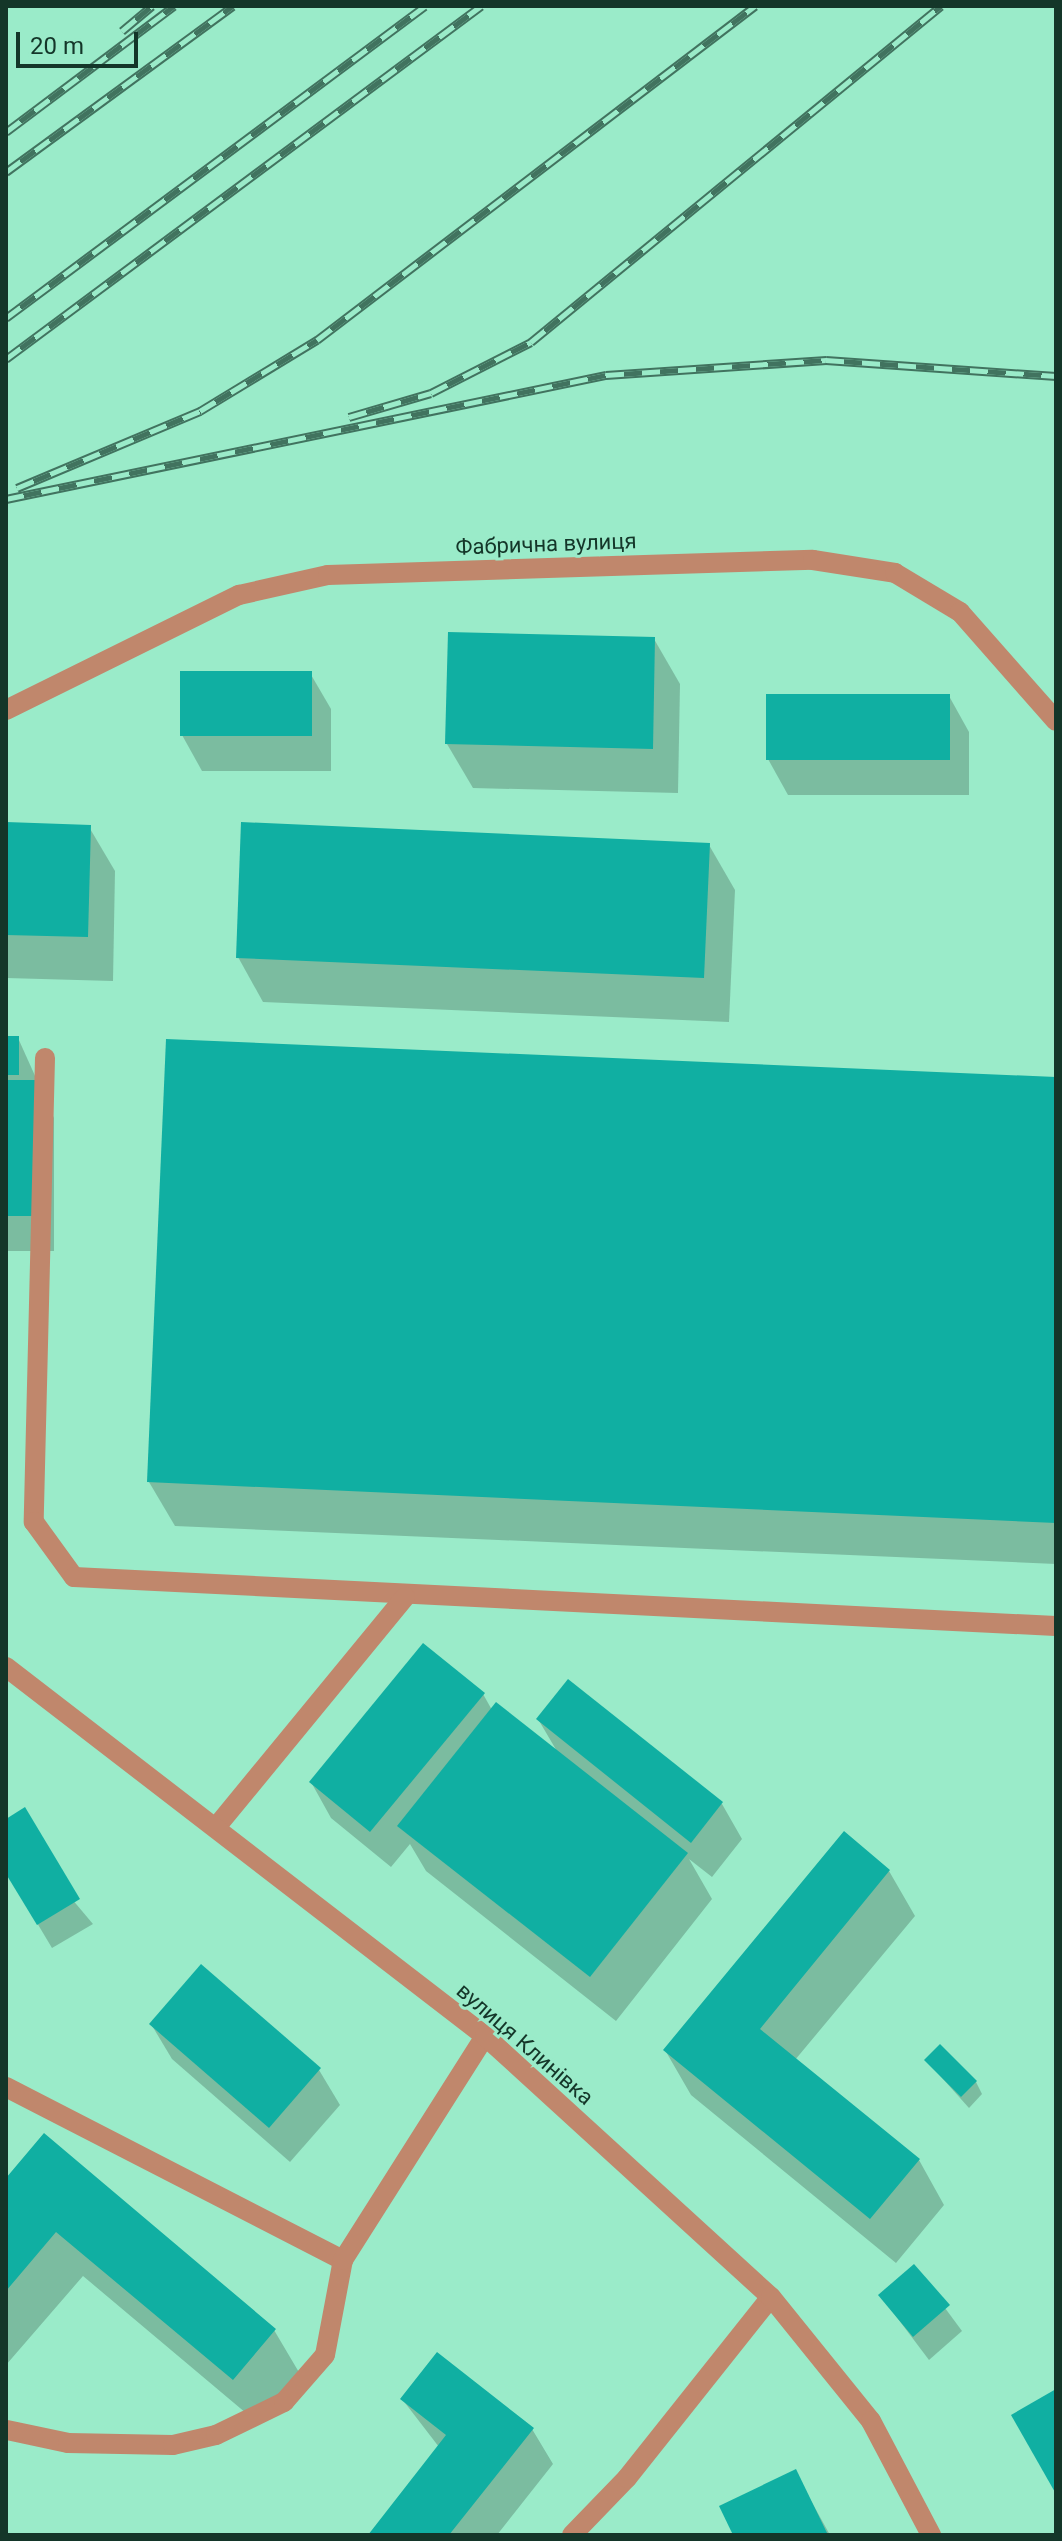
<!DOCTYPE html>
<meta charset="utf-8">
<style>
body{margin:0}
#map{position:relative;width:1062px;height:2541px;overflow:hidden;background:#9aebc9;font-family:Roboto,sans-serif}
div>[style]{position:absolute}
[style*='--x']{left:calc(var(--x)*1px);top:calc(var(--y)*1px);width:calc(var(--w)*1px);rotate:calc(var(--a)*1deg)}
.shadow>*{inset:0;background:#0003}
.building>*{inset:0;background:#10afa2}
.lane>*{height:20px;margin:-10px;padding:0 10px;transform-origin:10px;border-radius:10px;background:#c0876c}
.street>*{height:20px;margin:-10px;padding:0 10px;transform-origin:10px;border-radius:10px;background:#c0876c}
.rail>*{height:9px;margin-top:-4.5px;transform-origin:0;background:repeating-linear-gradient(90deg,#9aebc9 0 18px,#41735f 0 36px);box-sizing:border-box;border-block:2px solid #41735f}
span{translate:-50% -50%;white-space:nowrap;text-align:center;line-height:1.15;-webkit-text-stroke:6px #9aebc9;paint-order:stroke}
.street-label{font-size:22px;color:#143629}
.frame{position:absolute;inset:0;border:8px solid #143629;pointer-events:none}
.scale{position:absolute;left:16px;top:32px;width:122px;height:36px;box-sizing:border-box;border:4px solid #143629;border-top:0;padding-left:10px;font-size:24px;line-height:28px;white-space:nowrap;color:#143629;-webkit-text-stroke:6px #9aebc9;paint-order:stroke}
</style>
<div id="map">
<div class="shadow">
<i style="clip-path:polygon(654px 639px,680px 684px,678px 793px,473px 788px,447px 744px)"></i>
<i style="clip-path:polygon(310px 673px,331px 709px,331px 771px,202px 771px,182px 735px)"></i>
<i style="clip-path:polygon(949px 696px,969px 732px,969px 795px,788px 795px,768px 759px)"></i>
<i style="clip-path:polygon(6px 824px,89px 827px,115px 871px,113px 981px,6px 978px)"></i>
<i style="clip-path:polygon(709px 845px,735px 890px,729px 1022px,263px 1002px,238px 957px)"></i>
<i style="clip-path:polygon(6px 1038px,18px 1038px,54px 1118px,54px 1251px,6px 1251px)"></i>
<i style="clip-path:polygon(1056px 1079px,1056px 1564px,175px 1526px,149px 1482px)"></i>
<i style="clip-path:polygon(483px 1694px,492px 1710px,558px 1753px,538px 1719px,722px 1804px,742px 1839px,712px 1877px,689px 1859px,712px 1899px,616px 2021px,426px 1871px,410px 1844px,391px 1867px,331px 1818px,311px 1782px)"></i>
<i style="clip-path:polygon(6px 1821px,93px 1924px,52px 1948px,6px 1871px)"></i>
<i style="clip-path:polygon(889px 1871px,915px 1916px,795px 2060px,919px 2160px,944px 2205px,896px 2263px,691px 2095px,665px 2050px)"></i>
<i style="clip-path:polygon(151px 2024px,319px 2070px,340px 2105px,290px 2162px,172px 2059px)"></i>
<i style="clip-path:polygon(926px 2060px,976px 2082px,982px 2094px,969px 2108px)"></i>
<i style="clip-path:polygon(6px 2181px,274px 2330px,300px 2374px,259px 2424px,83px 2276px,6px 2365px)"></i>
<i style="clip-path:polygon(914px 2266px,962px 2331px,929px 2360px,880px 2295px)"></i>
<i style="clip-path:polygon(402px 2399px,532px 2429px,553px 2464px,497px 2535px,371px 2535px,439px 2447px)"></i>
<i style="clip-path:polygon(795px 2472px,830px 2535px,735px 2535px)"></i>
</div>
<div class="building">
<i style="clip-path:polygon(448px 632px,655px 637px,653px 749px,445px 744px)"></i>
<i style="clip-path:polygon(180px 671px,312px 671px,312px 736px,180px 736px)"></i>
<i style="clip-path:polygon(766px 694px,950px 694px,950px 760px,766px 760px)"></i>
<i style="clip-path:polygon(6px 822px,91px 825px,88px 937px,6px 935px)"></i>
<i style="clip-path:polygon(241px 822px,710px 843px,704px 978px,236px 958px)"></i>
<i style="clip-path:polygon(6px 1036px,19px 1036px,19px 1075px,6px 1075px)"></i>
<i style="clip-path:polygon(166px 1039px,1056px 1077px,1056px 1523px,147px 1482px)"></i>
<i style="clip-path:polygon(6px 1080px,35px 1080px,35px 1216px,6px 1216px)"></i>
<i style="clip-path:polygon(423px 1643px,485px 1693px,370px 1832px,309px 1782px)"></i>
<i style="clip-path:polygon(568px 1679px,723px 1802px,691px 1843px,536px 1719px)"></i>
<i style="clip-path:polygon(496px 1702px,688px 1853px,590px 1977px,397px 1826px)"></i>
<i style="clip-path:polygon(25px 1807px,80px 1899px,37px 1925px,6px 1874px,6px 1819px)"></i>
<i style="clip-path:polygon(844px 1831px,890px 1870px,760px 2029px,920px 2159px,870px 2219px,663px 2050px)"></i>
<i style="clip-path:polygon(201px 1964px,321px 2068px,269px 2128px,149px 2024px)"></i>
<i style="clip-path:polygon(940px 2044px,977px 2081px,961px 2097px,924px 2060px)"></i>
<i style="clip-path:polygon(44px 2133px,276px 2329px,233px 2380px,56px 2232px,6px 2291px,6px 2178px)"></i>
<i style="clip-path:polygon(914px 2264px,950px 2305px,913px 2337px,878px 2295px)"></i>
<i style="clip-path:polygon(437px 2352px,534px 2428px,449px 2535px,368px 2535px,446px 2435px,400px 2399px)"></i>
<i style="clip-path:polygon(1056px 2389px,1056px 2494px,1011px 2415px)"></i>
<i style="clip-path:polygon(796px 2469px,828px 2535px,733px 2535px,719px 2506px)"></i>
</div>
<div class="lane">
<i style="--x:45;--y:1058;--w:464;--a:91.4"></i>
<i style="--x:34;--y:1522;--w:68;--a:54"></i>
<i style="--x:74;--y:1577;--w:983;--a:2.86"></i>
<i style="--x:217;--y:1826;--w:296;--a:-50.6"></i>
<i style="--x:6;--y:2087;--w:379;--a:27.2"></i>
<i style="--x:7;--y:2430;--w:62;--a:12"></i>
<i style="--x:68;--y:2443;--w:105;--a:1.1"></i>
<i style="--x:173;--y:2445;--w:44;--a:-13.1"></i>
<i style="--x:216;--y:2435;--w:76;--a:-25.9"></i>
<i style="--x:284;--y:2402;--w:62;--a:-48.9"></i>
<i style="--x:325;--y:2355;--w:97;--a:-79.3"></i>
<i style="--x:343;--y:2260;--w:265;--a:-57.6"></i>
<i style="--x:572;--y:2535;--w:79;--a:-46"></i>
<i style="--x:627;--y:2478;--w:231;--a:-51.5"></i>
</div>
<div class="street">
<i style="--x:6;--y:710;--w:260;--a:-26.3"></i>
<i style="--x:239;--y:595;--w:91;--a:-12.7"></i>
<i style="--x:328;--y:575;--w:485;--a:-1.8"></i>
<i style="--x:813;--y:560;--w:83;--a:9"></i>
<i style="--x:895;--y:573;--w:76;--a:31"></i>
<i style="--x:960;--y:612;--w:145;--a:48.6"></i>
<i style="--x:6;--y:1667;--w:605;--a:37.61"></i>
<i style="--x:485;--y:2036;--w:387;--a:42.4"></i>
<i style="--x:771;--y:2297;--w:159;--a:51.1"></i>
<i style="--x:871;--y:2421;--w:129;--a:62.2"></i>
</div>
<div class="rail">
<i style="--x:122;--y:31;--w:39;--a:-40"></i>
<i style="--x:6;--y:132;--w:210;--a:-36.9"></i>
<i style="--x:6;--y:172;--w:281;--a:-36.2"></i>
<i style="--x:6;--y:318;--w:522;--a:-36.67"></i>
<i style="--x:6;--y:359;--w:592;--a:-36.62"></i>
<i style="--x:349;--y:417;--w:85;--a:-16.3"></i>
<i style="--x:431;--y:393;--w:112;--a:-27"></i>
<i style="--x:531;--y:342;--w:530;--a:-39.34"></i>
<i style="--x:17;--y:488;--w:199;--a:-22.8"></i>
<i style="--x:200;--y:411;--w:137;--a:-31.3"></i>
<i style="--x:317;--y:340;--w:551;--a:-37.33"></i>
<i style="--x:6;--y:499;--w:613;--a:-11.68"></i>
<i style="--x:606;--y:375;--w:221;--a:-3.9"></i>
<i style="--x:826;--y:360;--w:231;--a:4"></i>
</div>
<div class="street-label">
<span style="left:546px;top:544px;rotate:-2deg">Фабрична вулиця</span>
<span style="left:525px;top:2044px;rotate:41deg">вулиця Клинівка</span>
</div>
<div class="frame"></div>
<div class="scale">20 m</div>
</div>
